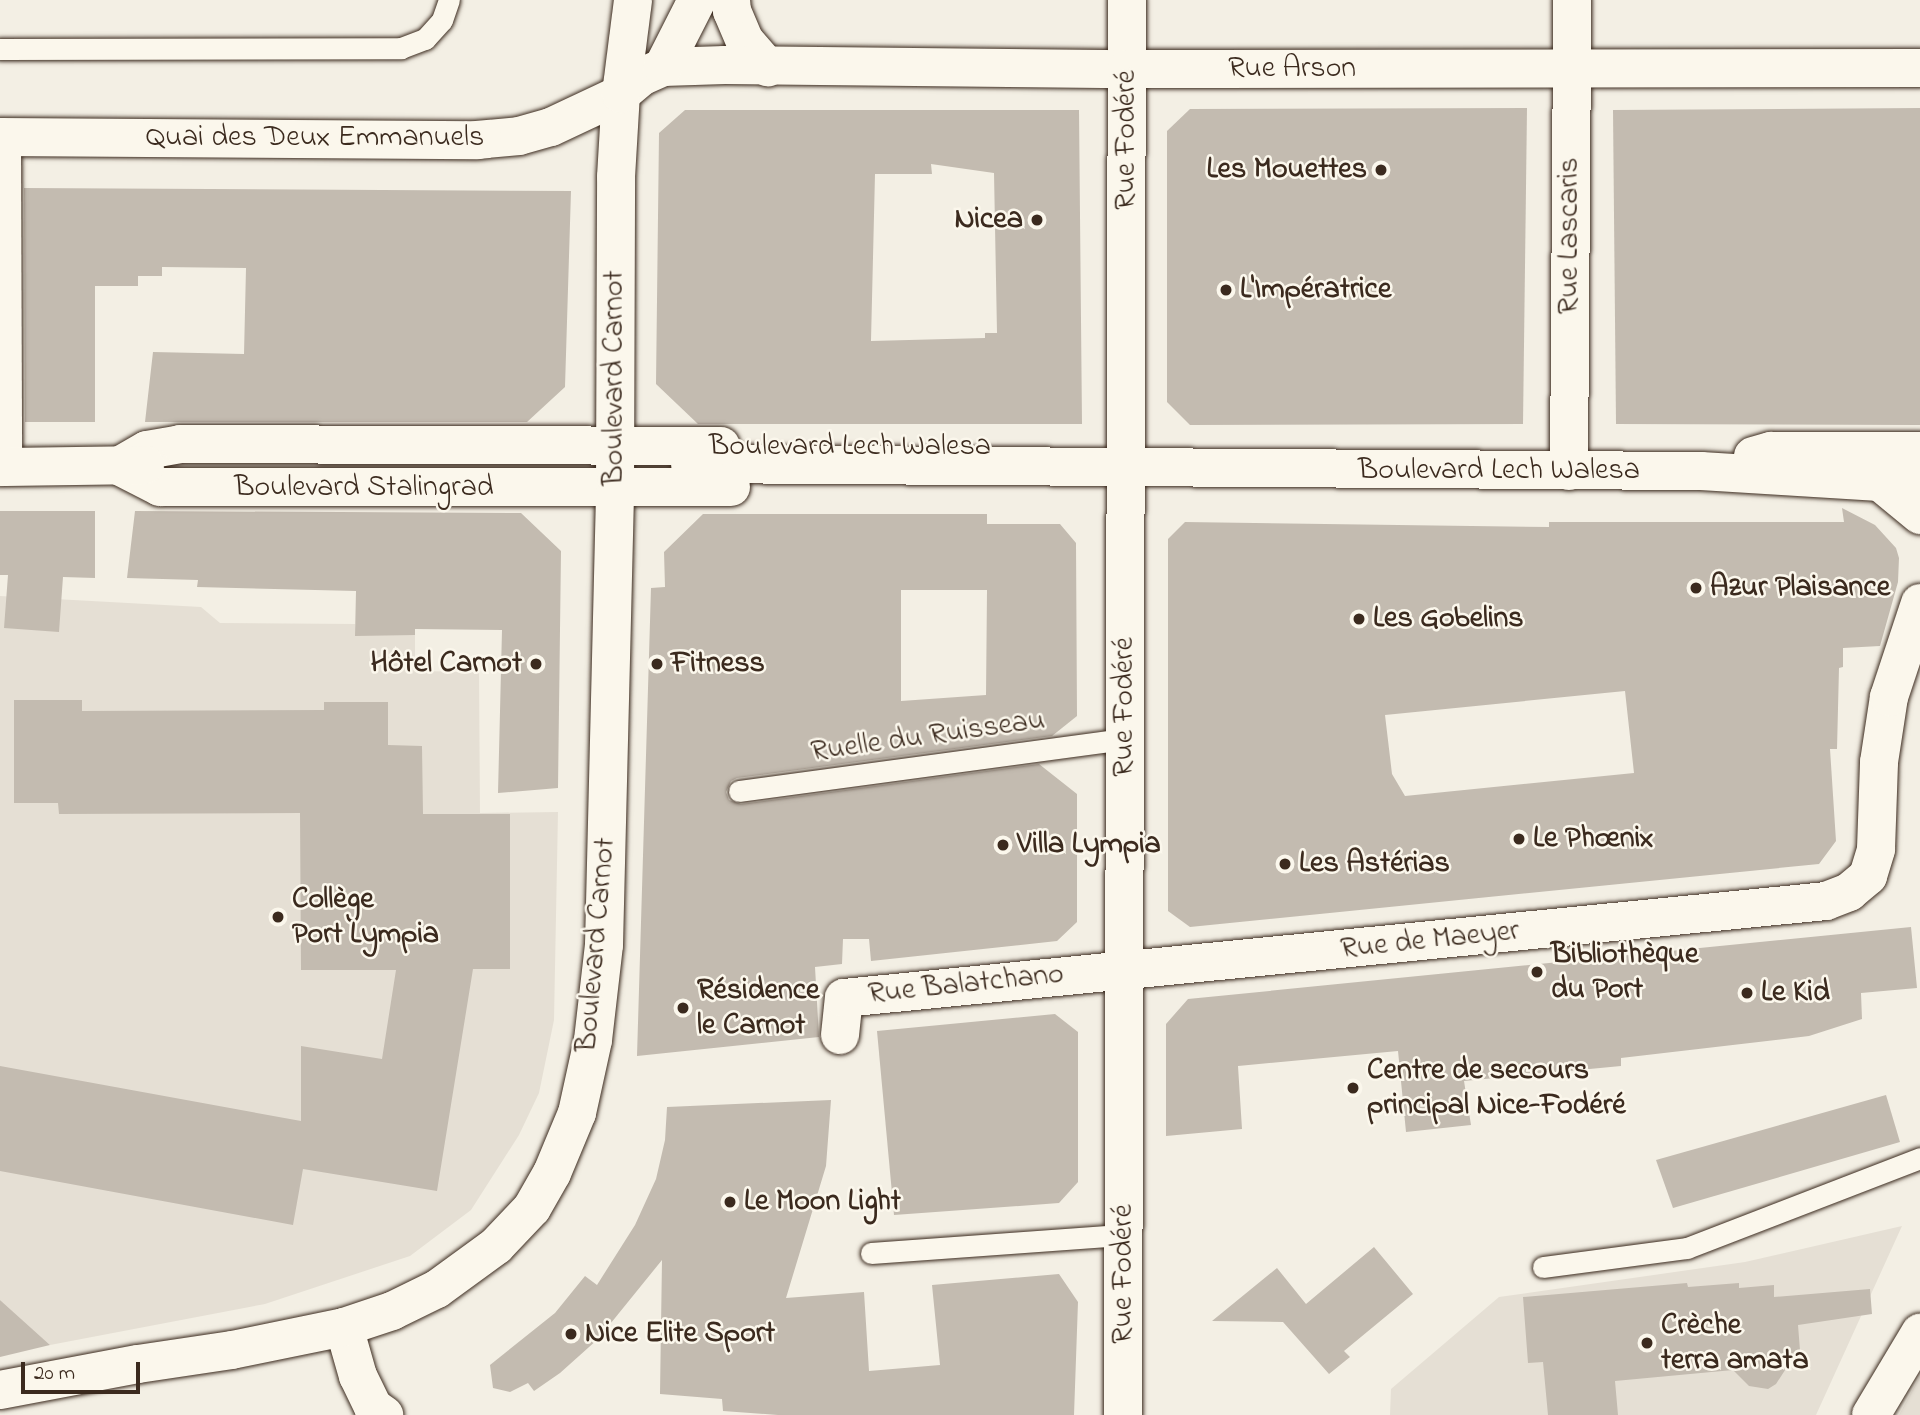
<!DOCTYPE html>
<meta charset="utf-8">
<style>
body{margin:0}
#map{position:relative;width:1920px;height:1415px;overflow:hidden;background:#f3efe4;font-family:"Indie Flower",sans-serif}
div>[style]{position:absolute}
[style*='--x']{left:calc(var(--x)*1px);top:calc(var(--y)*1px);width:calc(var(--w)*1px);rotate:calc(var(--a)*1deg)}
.built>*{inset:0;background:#e5dfd4}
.building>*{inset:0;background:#c3bbb0}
.roads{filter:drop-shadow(0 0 2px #3b2a1e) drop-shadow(0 0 2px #3b2a1e)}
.lane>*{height:21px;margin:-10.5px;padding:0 10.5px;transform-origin:10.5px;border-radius:10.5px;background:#fbf7ec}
.street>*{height:38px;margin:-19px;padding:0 19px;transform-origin:19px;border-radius:19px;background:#fbf7ec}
.secondary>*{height:38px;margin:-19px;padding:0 19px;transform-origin:19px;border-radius:19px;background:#fbf7ec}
.dots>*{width:19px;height:19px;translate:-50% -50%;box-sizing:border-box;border:4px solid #fbf7ec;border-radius:50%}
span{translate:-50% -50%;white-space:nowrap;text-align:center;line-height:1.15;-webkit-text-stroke:5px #fbf7ec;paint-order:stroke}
.street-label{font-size:30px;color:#3b2a1e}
.poi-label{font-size:30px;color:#3b2a1e;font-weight:700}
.right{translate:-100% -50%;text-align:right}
.left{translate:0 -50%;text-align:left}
.scale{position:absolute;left:21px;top:1362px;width:119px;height:32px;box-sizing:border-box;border:4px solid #3b2a1e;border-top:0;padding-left:9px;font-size:21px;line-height:24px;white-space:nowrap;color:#3b2a1e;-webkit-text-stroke:5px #fbf7ec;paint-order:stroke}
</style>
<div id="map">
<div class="built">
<i style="clip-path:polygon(0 596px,201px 607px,220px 623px,355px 624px,356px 635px,415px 635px,415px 671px,479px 672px,480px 813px,558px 812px,554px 1020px,539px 1093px,519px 1135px,471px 1210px,410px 1256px,265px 1304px,50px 1345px,0 1300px)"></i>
<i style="clip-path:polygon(1902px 1226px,1816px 1415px,1390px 1415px,1391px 1389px,1499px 1297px,1745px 1262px)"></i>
<i style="clip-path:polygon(1920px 1376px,1920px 1415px,1899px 1415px)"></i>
</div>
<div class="building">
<i style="clip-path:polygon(1527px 108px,1523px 424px,1190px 425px,1167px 402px,1167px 131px,1190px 109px)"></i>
<i style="clip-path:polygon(1920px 108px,1920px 425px,1616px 424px,1613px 110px)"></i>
<i style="clip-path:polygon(evenodd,685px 110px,1079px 110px,1082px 424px,698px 424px,656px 384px,659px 133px,685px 110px,931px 164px,994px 173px,997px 333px,985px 333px,985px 338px,871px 341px,875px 174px,932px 174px,931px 164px)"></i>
<i style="clip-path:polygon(24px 188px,571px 191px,565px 387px,527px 422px,145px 422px,153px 352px,244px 354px,246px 268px,162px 267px,162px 276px,138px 276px,138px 286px,95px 286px,95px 422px,25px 422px)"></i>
<i style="clip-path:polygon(evenodd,1842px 508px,1875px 525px,1896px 548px,1899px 558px,1898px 582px,1880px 646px,1843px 648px,1843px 667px,1839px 668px,1837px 749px,1830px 749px,1836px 841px,1819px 864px,1190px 927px,1168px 911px,1168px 539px,1185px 522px,1549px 527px,1549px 522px,1844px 522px,1842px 508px,1625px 691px,1634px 773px,1405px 796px,1392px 774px,1385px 715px,1625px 691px)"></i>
<i style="clip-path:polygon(0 511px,95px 511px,95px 578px,63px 577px,59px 632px,4px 628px,8px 575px,0 575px)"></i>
<i style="clip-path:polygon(135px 511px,521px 513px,561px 551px,558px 788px,498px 793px,502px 630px,415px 629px,415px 635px,355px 636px,356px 591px,197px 587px,198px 580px,127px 578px)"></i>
<i style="clip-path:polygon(evenodd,703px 514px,987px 514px,987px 524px,1060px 524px,1076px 543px,1077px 716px,1052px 736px,737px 778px,731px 781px,726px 792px,729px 800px,741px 804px,1039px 764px,1077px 794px,1077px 922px,1057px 941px,871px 961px,869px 939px,843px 939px,842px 964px,815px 967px,819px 1037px,637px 1056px,651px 588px,665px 587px,664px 552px,703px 514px,901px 590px,987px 590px,986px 695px,901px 701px,901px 590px)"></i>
<i style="clip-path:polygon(14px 700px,82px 700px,82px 711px,324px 710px,324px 702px,388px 702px,388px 745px,422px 746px,423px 814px,510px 814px,510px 969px,473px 969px,437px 1191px,303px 1169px,293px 1225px,0 1171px,0 1066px,301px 1121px,301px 1046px,382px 1059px,396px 970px,301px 970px,300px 813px,59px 814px,58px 803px,14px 803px)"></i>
<i style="clip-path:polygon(1911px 927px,1917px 988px,1861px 993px,1862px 1019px,1809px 1036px,1621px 1058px,1621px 1066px,1464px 1081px,1471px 1125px,1406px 1132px,1398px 1051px,1238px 1066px,1242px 1129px,1166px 1136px,1166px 1024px,1188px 999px)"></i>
<i style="clip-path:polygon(1055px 1014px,1078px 1032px,1078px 1182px,1059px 1203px,894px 1215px,877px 1031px)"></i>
<i style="clip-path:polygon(1886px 1095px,1900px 1142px,1673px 1208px,1656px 1160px)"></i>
<i style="clip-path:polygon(831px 1100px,826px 1166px,786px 1298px,864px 1292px,869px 1371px,940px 1365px,932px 1285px,1059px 1274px,1078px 1302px,1074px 1415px,778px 1415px,723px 1411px,722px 1399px,660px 1394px,662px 1260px,598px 1339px,560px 1373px,534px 1391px,528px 1383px,510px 1392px,493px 1388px,490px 1365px,555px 1313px,585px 1276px,597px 1285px,635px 1225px,656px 1179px,665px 1140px,667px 1107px)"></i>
<i style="clip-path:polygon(1374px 1247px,1413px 1294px,1344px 1351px,1350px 1357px,1329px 1374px,1283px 1322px,1212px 1321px,1277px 1268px,1306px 1304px)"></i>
<i style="clip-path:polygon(1687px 1283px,1688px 1287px,1739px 1283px,1739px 1288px,1774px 1285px,1774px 1297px,1870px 1289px,1872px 1314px,1798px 1325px,1801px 1363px,1789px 1364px,1776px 1384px,1768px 1389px,1749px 1386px,1733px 1370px,1615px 1381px,1618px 1415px,1548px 1415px,1543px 1362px,1528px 1363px,1523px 1297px)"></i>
<i style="clip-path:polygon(0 1300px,50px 1345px,0 1357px)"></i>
</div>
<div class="roads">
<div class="lane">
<i style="--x:0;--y:49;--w:401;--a:-0.1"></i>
<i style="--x:401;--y:48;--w:26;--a:-21"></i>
<i style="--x:425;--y:39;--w:25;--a:-48"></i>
<i style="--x:442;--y:20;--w:21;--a:-71"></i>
<i style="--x:739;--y:791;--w:389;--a:-7.7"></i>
<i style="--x:871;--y:1253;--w:254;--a:-4.1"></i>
<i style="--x:1543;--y:1267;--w:145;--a:-7.5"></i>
<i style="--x:1687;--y:1248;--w:250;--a:-21.1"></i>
</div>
<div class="street">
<i style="--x:2;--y:137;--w:330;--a:89.8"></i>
<i style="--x:1569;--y:471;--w:471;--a:-89.6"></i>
<i style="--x:1880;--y:482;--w:52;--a:39.5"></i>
<i style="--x:840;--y:1035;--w:37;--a:-84"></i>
<i style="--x:844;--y:998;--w:987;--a:-5.64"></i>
<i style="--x:1826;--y:901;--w:25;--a:-21"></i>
<i style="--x:1849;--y:892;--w:25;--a:-40"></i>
<i style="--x:1868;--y:876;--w:28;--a:-73"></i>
<i style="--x:1876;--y:849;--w:87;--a:-88"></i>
<i style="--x:1879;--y:762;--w:66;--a:-81.3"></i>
<i style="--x:1889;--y:697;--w:99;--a:-71.7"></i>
<i style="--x:344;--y:1327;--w:51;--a:74.1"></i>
<i style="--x:358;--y:1376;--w:34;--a:64"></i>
<i style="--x:373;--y:1407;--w:14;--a:36"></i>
<i style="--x:1123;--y:1415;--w:1415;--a:-89.84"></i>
<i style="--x:1871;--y:1415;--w:96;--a:-59.1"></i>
</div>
<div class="secondary">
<i style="--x:731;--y:0;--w:11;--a:85"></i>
<i style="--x:732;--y:11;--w:33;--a:67"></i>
<i style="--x:745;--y:41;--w:35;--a:49"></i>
<i style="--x:663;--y:67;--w:62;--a:-1.8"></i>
<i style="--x:725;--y:65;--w:402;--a:0.6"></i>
<i style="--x:1127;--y:69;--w:793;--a:-0.07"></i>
<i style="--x:0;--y:137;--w:477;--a:0.4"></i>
<i style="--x:477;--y:140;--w:42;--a:-5.4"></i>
<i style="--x:519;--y:136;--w:33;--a:-16"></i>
<i style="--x:551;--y:127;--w:77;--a:-25.2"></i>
<i style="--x:621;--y:94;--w:26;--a:-40"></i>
<i style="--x:641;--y:77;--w:24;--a:-24"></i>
<i style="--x:663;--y:67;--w:75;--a:-63.1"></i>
<i style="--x:1753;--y:456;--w:19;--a:-16"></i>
<i style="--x:1771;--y:451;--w:149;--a:0"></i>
<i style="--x:690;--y:464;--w:1011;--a:0.4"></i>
<i style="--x:1701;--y:471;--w:179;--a:3.5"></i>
<i style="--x:1880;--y:482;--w:40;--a:0"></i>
<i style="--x:119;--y:466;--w:32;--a:-30"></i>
<i style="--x:147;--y:450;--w:34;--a:-10"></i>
<i style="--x:180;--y:444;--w:541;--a:0.21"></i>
<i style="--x:119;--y:466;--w:46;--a:27.1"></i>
<i style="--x:160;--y:487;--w:571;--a:0"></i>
<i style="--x:0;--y:467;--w:145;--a:-0.8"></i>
<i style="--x:0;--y:1390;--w:140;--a:-10.7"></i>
<i style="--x:138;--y:1364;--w:95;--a:-8.5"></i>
<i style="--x:232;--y:1350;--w:114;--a:-11.6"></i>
<i style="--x:344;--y:1327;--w:51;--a:-18.4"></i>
<i style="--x:392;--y:1311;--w:50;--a:-26.1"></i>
<i style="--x:437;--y:1289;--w:73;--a:-36.1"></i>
<i style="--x:496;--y:1246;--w:52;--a:-46.5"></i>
<i style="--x:532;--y:1208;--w:40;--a:-60.3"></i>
<i style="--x:552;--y:1173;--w:65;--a:-67.4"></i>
<i style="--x:577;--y:1113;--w:75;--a:-77.6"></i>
<i style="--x:593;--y:1040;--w:96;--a:-83.4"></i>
<i style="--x:604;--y:945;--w:457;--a:-88.6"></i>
<i style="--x:615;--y:488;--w:311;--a:-89.8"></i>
<i style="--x:616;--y:177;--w:83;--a:-86.6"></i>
<i style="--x:621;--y:94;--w:95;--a:-82.7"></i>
</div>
</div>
<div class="dots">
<i style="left:1381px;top:170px;background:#3b2a1e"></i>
<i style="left:1037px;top:220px;background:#3b2a1e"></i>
<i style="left:1226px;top:290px;background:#3b2a1e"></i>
<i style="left:1696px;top:588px;background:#3b2a1e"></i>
<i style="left:1359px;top:619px;background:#3b2a1e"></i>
<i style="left:536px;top:664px;background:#3b2a1e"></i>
<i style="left:657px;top:664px;background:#3b2a1e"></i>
<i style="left:1519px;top:839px;background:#3b2a1e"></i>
<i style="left:1003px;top:845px;background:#3b2a1e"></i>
<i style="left:1285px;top:864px;background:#3b2a1e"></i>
<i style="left:278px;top:917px;background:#3b2a1e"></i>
<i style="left:1537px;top:972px;background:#3b2a1e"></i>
<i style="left:1747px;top:993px;background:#3b2a1e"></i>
<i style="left:683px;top:1008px;background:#3b2a1e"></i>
<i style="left:1353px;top:1088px;background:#3b2a1e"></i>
<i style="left:730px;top:1202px;background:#3b2a1e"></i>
<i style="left:571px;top:1334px;background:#3b2a1e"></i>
<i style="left:1647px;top:1343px;background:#3b2a1e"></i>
</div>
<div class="street-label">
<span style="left:1292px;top:69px">Rue Arson</span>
<span style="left:315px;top:138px">Quai des Deux Emmanuels</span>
<span style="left:1127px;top:140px;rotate:-90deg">Rue Fodéré</span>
<span style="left:1570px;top:236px;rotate:-90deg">Rue Lascaris</span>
<span style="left:615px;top:378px;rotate:-90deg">Boulevard Carnot</span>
<span style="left:850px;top:447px">Boulevard Lech Walesa</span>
<span style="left:1499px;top:471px">Boulevard Lech Walesa</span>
<span style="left:364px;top:488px">Boulevard Stalingrad</span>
<span style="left:1125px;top:707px;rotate:-90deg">Rue Fodéré</span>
<span style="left:928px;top:737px;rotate:-8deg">Ruelle du Ruisseau</span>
<span style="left:1430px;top:941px;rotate:-6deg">Rue de Maeyer</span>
<span style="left:597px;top:945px;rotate:-85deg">Boulevard Carnot</span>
<span style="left:966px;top:985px;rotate:-6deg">Rue Balatchano</span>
<span style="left:1124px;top:1274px;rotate:-90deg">Rue Fodéré</span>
</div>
<div class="poi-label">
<span class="right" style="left:1367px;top:170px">Les Mouettes</span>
<span class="right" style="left:1023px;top:220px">Nicea</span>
<span class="left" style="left:1240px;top:290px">L'Impératrice</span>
<span class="left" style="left:1710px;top:588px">Azur Plaisance</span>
<span class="left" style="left:1373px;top:619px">Les Gobelins</span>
<span class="right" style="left:522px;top:664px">Hôtel Carnot</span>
<span class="left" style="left:671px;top:664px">Fitness</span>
<span class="left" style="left:1533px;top:839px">Le Phœnix</span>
<span class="left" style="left:1017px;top:845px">Villa Lympia</span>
<span class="left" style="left:1299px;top:864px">Les Astérias</span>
<span class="left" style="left:292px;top:917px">Collège<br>Port Lympia</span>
<span class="left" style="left:1551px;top:972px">Bibliothèque<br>du Port</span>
<span class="left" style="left:697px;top:1008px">Résidence<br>le Carnot</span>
<span class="left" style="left:1761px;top:993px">Le Kid</span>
<span class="left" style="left:1367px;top:1088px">Centre de secours<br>principal Nice-Fodéré</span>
<span class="left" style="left:744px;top:1202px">Le Moon Light</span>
<span class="left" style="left:1661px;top:1343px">Crèche<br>terra amata</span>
<span class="left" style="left:585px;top:1334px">Nice Elite Sport</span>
</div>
<div class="scale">20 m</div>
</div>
